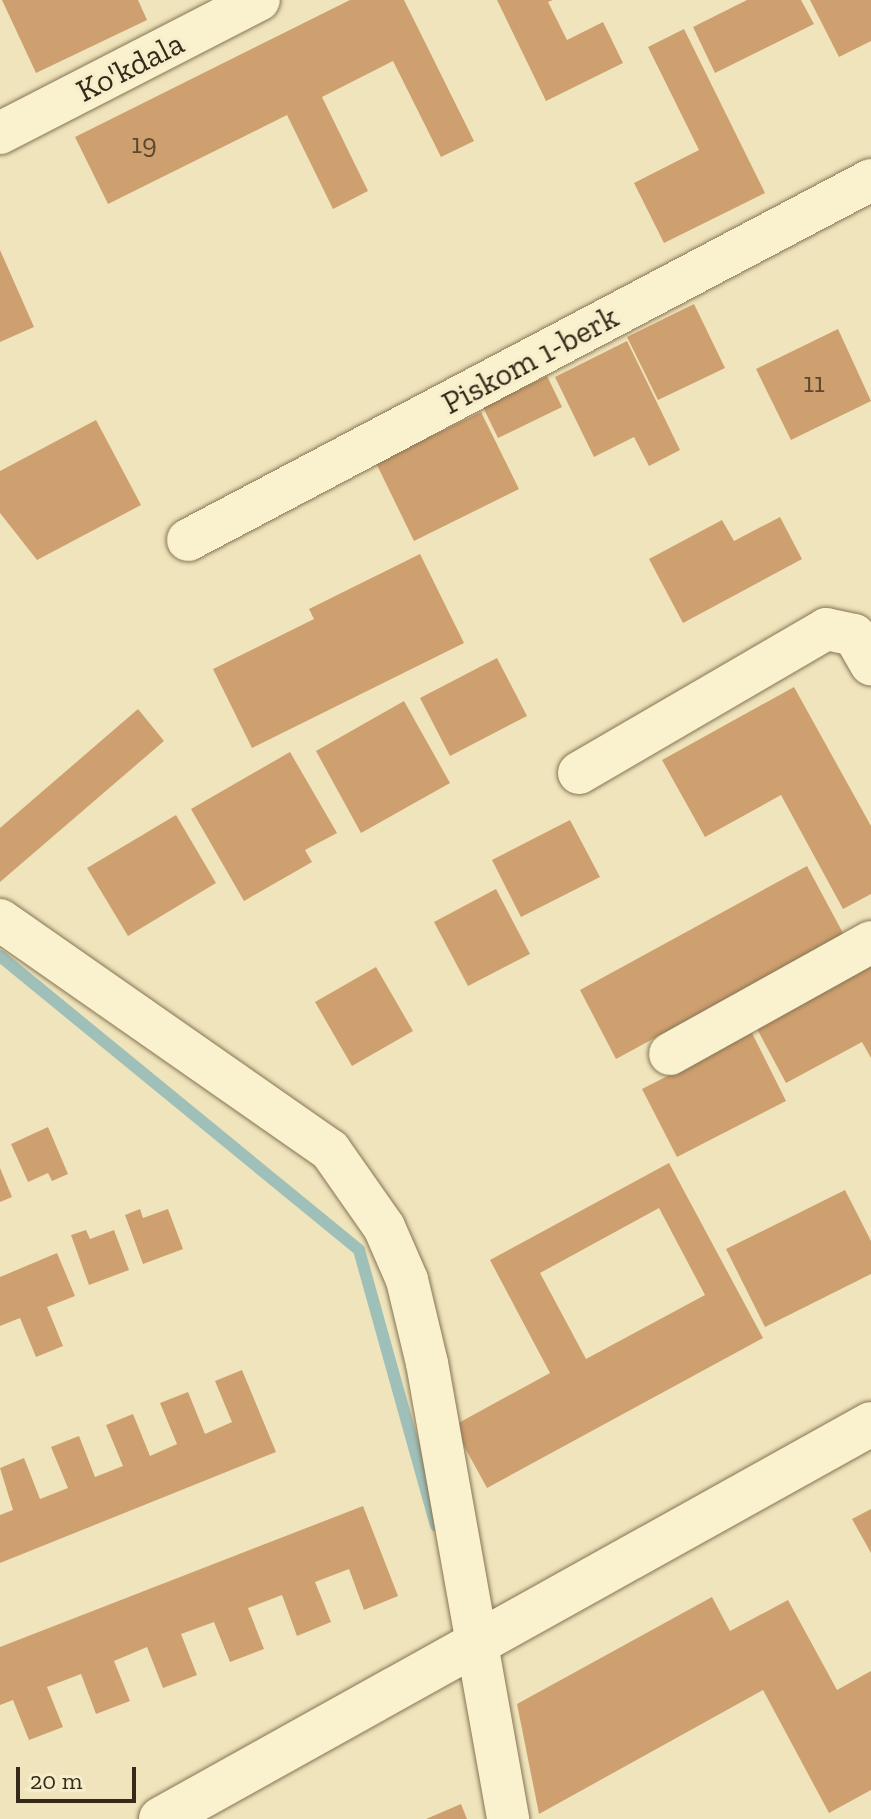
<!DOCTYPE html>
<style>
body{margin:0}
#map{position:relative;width:871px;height:1819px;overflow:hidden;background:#efe4bb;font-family:"Zilla Slab",serif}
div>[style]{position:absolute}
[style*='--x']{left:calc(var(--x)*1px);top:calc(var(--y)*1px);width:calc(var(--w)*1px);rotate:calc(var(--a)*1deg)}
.stream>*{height:12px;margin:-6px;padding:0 6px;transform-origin:6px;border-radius:6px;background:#9fc0b9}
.building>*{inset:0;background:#cfa06f}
.roads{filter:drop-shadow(0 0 2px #877454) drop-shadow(0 0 2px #877454)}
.street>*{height:42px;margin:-21px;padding:0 21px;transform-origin:21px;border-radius:21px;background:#faf1ce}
.secondary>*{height:44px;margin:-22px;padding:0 22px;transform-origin:22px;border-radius:22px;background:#faf1ce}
span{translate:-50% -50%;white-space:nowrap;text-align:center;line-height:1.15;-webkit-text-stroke:6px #f6eecb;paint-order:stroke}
.number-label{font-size:28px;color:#5c482f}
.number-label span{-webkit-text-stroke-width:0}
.street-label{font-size:32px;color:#352a1a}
.scale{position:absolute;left:16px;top:1767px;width:120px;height:36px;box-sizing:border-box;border:4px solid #352a1a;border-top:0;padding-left:10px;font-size:24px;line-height:28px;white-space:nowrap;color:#352a1a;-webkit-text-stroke:6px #f6eecb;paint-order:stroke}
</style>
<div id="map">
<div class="stream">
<i style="--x:0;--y:956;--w:464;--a:39.3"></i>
<i style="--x:359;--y:1250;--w:286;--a:74.4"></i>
</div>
<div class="building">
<i style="clip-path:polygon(2px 0,138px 0,147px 20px,36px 73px)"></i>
<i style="clip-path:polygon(350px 0,404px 0,474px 141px,441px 157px,393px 61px,322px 97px,368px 191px,333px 209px,287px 115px,108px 204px,75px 137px)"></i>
<i style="clip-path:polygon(497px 0,553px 0,548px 2px,567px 40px,603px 22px,623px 63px,546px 101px)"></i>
<i style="clip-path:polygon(747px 0,801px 0,814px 24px,715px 73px,693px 27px)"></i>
<i style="clip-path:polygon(810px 0,871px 0,871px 41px,839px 57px)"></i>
<i style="clip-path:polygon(684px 29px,765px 193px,664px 243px,634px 183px,699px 150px,648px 47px)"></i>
<i style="clip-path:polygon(0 250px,34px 327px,0 342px)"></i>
<i style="clip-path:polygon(694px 304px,725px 368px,658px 400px,627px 337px)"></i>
<i style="clip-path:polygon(838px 329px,871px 401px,791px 440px,756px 369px)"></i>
<i style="clip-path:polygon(627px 341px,680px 450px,649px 466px,634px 437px,594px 457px,555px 377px)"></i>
<i style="clip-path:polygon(547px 376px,562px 407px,498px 438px,483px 407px)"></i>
<i style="clip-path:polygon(481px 412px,519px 489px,414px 541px,376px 463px)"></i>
<i style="clip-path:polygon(96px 420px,141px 505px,37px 560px,0 513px,0 471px)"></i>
<i style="clip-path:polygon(780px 517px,802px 559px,683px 623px,649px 559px,722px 520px,734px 541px)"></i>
<i style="clip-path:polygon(420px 554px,464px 643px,252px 748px,213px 669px,314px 619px,309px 609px)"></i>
<i style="clip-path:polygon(497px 658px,527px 716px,450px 756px,420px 698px)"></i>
<i style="clip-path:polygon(794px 687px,871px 826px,871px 894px,843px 909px,781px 795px,705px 837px,662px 760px)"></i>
<i style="clip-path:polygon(404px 701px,450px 783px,361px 833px,316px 751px)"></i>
<i style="clip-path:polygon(138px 709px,164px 741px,0 882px,0 828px)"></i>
<i style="clip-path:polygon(290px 752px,337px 833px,305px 850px,312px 862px,244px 901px,191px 809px)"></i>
<i style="clip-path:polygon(176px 815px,216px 883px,128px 936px,87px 868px)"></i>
<i style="clip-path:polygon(570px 820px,600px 877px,521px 917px,492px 860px)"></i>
<i style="clip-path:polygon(807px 866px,844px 935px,616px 1059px,580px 990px)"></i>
<i style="clip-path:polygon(496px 889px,530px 954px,468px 986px,434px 922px)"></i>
<i style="clip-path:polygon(871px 966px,871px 1058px,862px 1042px,786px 1083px,757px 1029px)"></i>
<i style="clip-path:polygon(376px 967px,413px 1031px,352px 1066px,315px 1002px)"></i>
<i style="clip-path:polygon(752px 1033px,786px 1101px,677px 1157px,642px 1089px)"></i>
<i style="clip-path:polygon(48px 1127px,68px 1174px,52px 1181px,48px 1173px,28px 1182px,11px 1144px)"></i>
<i style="clip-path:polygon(evenodd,669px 1163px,763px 1338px,487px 1488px,453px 1426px,550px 1373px,490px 1260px,669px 1163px,659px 1208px,705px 1295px,586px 1359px,540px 1273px,659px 1208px)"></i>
<i style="clip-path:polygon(0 1168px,12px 1197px,0 1202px)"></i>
<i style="clip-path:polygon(845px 1190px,871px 1241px,871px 1274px,765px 1327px,726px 1249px)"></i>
<i style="clip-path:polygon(140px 1209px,143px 1218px,168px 1209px,183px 1249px,143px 1264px,125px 1215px)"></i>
<i style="clip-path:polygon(86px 1230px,90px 1239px,114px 1230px,129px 1270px,89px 1285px,71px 1235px)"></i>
<i style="clip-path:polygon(57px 1253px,75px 1296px,47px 1307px,63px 1346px,36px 1357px,20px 1318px,0 1326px,0 1277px)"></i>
<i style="clip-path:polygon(242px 1370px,276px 1452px,0 1563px,0 1515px,13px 1510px,0 1468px,24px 1458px,40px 1499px,68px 1488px,51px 1447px,79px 1436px,95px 1477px,123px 1466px,106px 1425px,133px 1414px,150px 1456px,177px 1444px,160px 1403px,188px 1392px,205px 1434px,232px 1422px,215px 1381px)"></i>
<i style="clip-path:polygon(363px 1506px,398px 1596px,364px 1610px,349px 1569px,315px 1582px,331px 1622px,297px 1636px,282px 1595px,248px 1608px,264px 1649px,230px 1662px,214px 1622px,181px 1634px,197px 1675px,163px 1688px,147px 1647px,114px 1661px,130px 1701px,96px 1714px,81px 1674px,47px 1687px,63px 1727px,29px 1740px,13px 1700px,0 1705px,0 1647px)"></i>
<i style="clip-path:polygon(871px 1509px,871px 1553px,852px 1519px)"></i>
<i style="clip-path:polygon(712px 1597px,730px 1631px,788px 1600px,837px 1690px,871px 1671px,871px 1790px,829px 1813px,763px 1690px,539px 1814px,517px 1704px)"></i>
<i style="clip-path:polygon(461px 1804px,467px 1819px,426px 1819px)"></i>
</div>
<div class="roads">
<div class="street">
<i style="--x:0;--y:133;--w:291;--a:-27.2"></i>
<i style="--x:188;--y:540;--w:772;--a:-27.79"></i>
<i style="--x:579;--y:773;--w:286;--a:-30.2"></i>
<i style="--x:826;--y:629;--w:29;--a:12"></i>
<i style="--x:854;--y:635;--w:34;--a:60"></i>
<i style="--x:0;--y:920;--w:402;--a:34.9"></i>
<i style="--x:330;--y:1150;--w:94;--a:55"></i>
<i style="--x:384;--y:1227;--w:58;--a:66.5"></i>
<i style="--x:407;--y:1280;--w:85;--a:76.5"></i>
<i style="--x:427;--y:1363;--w:463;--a:79.9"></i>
<i style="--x:670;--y:1054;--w:230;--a:-29.1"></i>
</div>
<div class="secondary">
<i style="--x:161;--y:1819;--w:812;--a:-29.09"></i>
</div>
</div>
<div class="number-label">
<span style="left:144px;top:144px">19</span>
<span style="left:814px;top:383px">11</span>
</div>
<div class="street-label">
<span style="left:130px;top:67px;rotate:-27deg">Ko'kdala</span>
<span style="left:530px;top:360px;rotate:-28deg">Piskom 1-berk</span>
</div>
<div class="scale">20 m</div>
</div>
